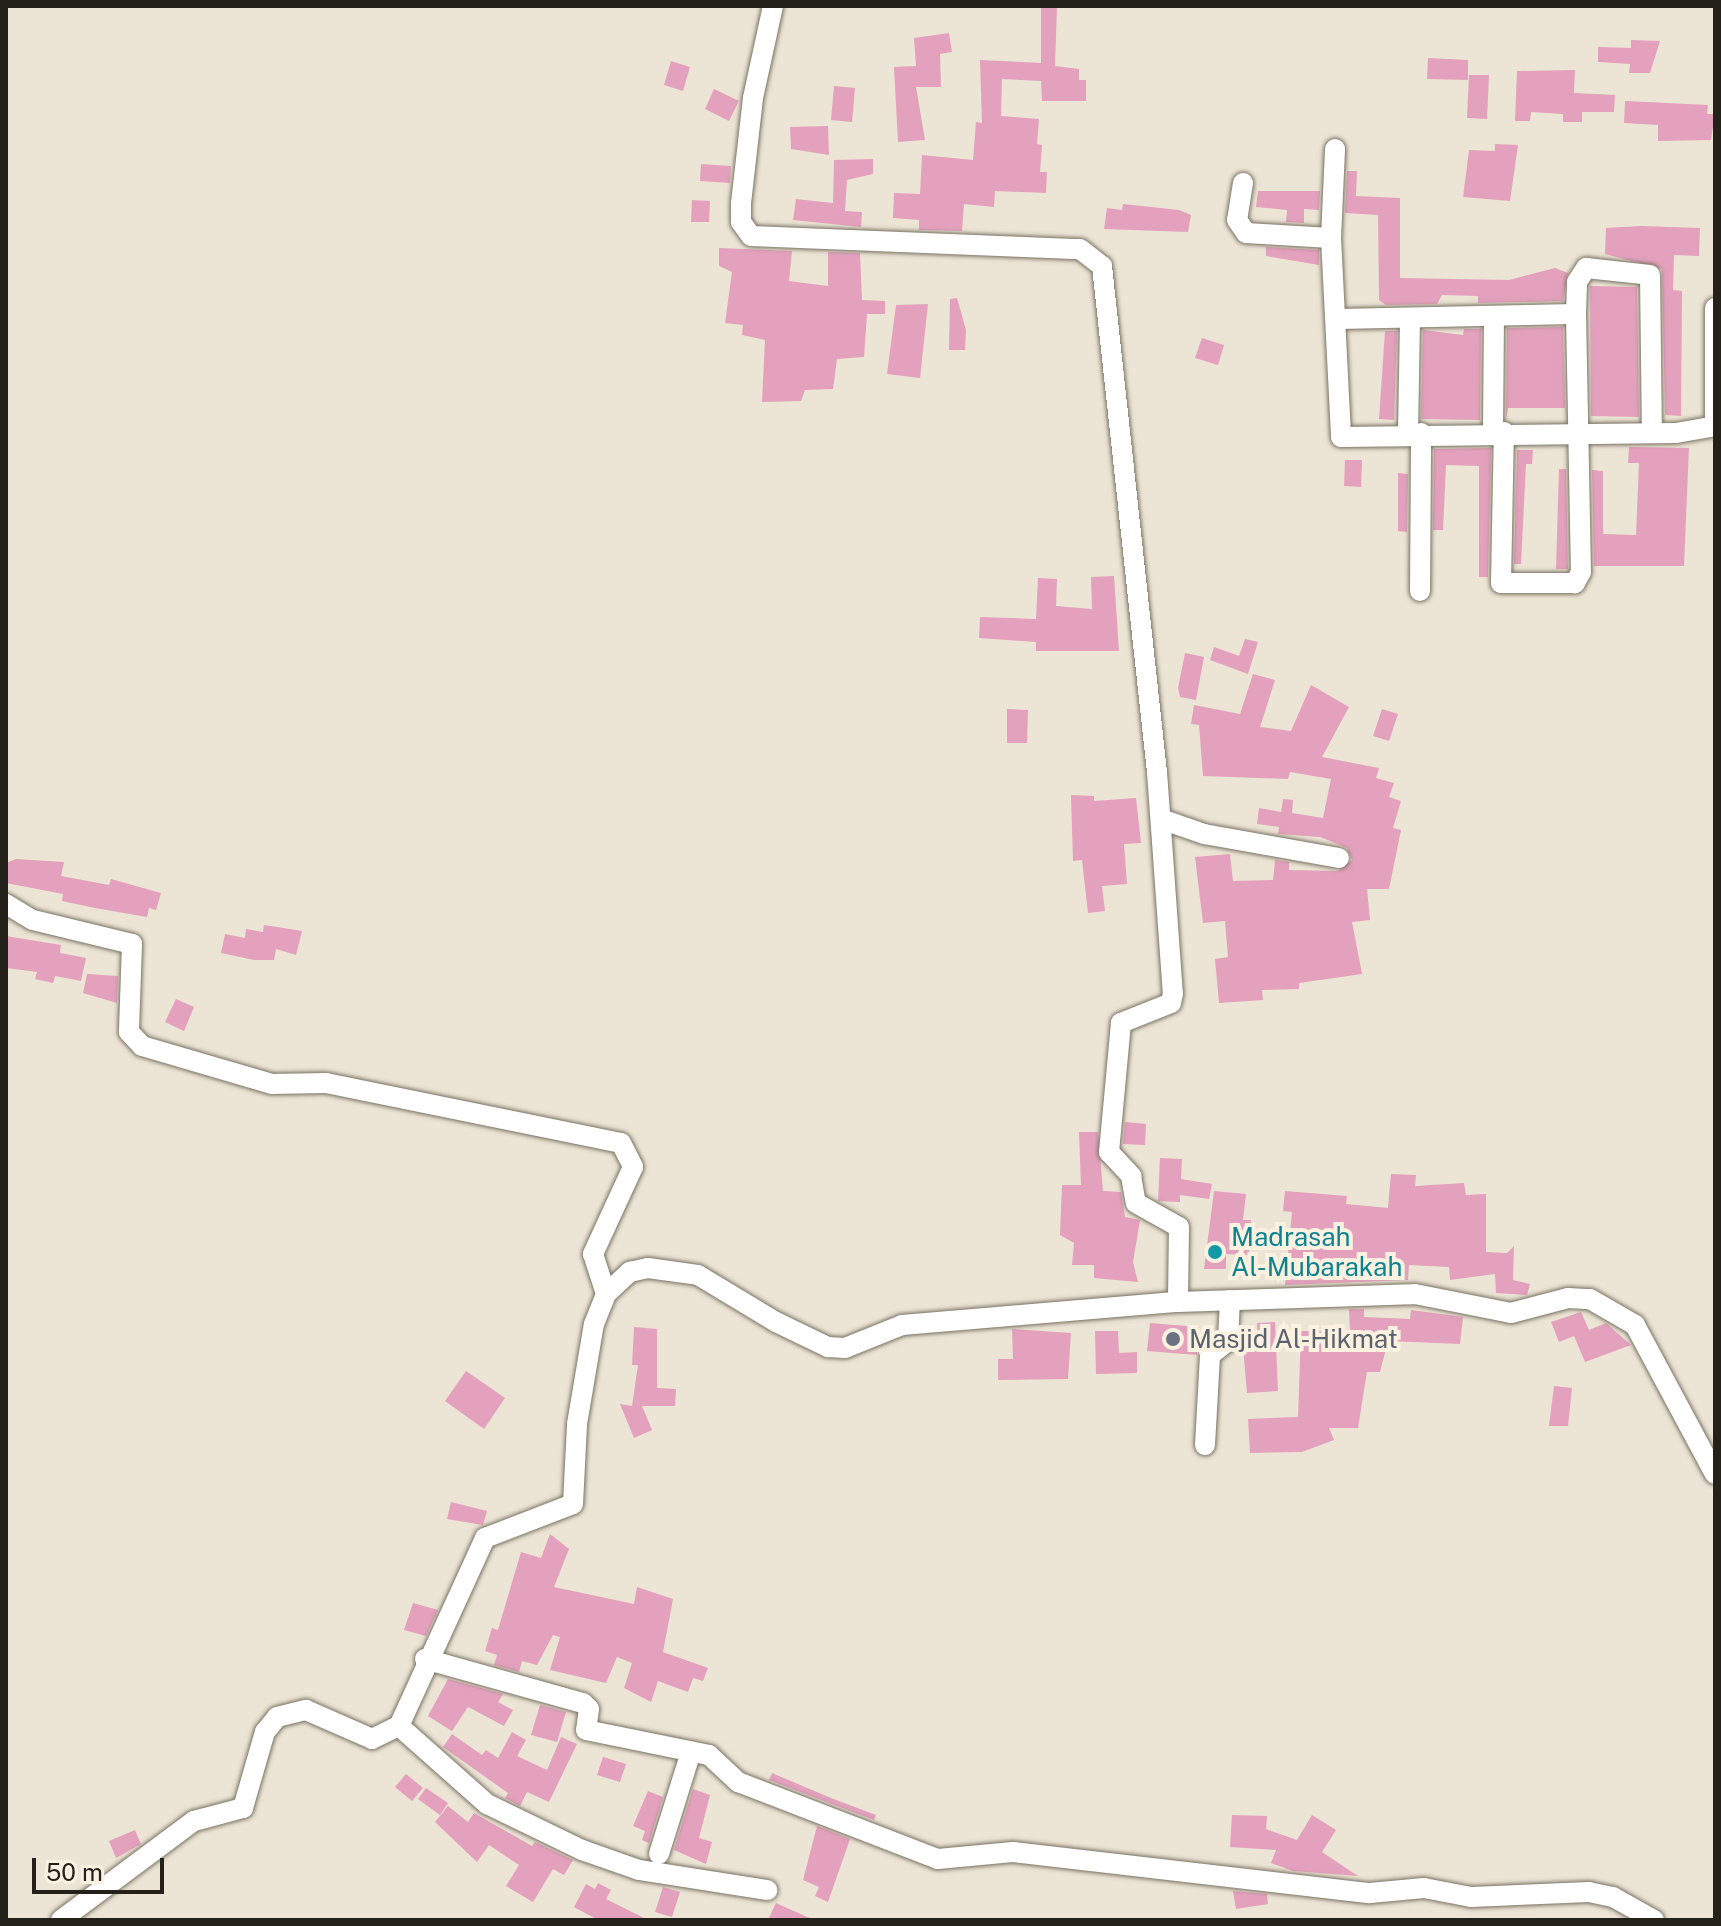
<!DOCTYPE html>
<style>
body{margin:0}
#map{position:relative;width:1721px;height:1926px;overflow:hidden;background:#ece4d4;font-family:"Public Sans",sans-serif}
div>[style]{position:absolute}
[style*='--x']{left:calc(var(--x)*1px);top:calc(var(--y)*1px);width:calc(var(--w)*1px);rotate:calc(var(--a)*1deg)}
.building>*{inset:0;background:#e4a1bd}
.roads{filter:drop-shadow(0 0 2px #7a7264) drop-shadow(0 0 2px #7a7264)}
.minor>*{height:20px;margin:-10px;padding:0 10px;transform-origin:10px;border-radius:10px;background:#fff}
.dots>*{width:22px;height:22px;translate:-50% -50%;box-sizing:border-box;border:4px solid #faf1e1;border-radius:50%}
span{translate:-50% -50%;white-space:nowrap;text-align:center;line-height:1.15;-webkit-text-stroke:8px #faf1e1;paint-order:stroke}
.culture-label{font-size:26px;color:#0d838f}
.left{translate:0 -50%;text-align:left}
.worship-label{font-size:26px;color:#5b616d}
.frame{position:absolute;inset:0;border:8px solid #24211b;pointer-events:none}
.scale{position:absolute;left:32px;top:1858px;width:132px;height:36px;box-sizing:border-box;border:4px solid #24211b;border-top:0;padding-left:10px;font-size:24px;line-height:28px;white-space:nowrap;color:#24211b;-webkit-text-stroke:6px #faf1e1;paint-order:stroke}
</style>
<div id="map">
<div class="building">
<i style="clip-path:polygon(1041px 6px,1057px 6px,1055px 66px,1079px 69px,1079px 80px,1086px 80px,1086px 101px,1042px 101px,1041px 81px,1002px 79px,1001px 116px,1039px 119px,1037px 144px,1042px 145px,1040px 172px,1047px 172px,1046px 193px,995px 191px,994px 207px,964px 204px,962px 231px,919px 230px,919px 220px,893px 218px,894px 193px,920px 194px,922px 155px,973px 160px,976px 122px,982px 123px,980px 60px,1041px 63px)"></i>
<i style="clip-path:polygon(949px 33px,952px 52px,940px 54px,941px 87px,916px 87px,925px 140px,898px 142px,894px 67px,916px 66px,914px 38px)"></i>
<i style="clip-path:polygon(1631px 40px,1660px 41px,1650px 73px,1629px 73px,1630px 64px,1598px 62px,1598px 47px,1631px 48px)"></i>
<i style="clip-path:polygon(1428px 58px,1468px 60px,1468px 80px,1427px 79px)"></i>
<i style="clip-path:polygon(671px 61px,690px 67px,683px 91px,664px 85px)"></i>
<i style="clip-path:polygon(1575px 70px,1574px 93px,1615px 95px,1614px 112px,1582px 112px,1582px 122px,1563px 122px,1563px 114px,1531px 112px,1530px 121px,1515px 121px,1517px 71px)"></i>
<i style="clip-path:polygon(1469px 75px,1489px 75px,1487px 119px,1467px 118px)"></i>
<i style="clip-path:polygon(834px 86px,855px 88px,852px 122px,831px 120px)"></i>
<i style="clip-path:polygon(714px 89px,739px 101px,729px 121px,705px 109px)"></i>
<i style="clip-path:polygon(1625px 101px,1708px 105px,1707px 114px,1715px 114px,1711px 140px,1658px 141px,1658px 125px,1624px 123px)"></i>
<i style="clip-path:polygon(828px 126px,829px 155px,791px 149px,790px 127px)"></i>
<i style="clip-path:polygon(1495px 144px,1518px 145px,1510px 201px,1463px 197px,1469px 150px,1495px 151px)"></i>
<i style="clip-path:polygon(873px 159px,873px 174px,847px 180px,845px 211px,862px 212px,861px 227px,793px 220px,796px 199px,833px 203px,834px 160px)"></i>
<i style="clip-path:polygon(701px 164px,731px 166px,730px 183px,700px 181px)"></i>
<i style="clip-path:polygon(1347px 171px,1357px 171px,1356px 196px,1400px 198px,1400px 278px,1509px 280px,1555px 268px,1568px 273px,1563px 301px,1478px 303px,1478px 296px,1442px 295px,1437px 304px,1386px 305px,1379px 300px,1378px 215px,1345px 213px)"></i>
<i style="clip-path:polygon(1258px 191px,1320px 191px,1319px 210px,1304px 209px,1304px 223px,1286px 222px,1287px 210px,1256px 207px)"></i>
<i style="clip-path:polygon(692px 200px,710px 201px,709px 222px,691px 222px)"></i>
<i style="clip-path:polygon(1123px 204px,1179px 210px,1191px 215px,1188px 232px,1104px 229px,1107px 208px,1122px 210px)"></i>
<i style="clip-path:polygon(1641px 226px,1700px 228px,1699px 256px,1674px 255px,1673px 290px,1682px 291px,1681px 416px,1665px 415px,1662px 269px,1605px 254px,1606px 228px)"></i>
<i style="clip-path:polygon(1266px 247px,1319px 250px,1319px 265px,1266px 256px)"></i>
<i style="clip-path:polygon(719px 248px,792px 251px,789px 281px,828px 286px,828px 252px,860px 253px,862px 300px,885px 301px,885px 314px,867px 314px,864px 357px,837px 359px,833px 389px,805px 390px,801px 401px,762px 402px,765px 340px,742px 335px,743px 325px,725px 323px,732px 272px,719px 266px)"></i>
<i style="clip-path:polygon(1590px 286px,1637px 287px,1639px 417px,1591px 416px)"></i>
<i style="clip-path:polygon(957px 298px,966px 330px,965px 350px,949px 350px,950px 299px)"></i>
<i style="clip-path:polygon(928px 304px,920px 378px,887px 374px,896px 305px)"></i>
<i style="clip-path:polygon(1563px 327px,1565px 408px,1508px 408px,1506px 419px,1507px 328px)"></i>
<i style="clip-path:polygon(1464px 329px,1481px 329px,1480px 420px,1421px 419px,1423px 330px,1463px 335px)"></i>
<i style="clip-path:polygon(1385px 331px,1397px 331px,1394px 420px,1379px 419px)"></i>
<i style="clip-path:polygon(1202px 338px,1224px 345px,1218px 365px,1195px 358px)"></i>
<i style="clip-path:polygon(1629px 447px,1689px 448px,1684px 566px,1594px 566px,1592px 470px,1603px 471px,1603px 534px,1636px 535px,1639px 463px,1628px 463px)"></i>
<i style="clip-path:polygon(1491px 448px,1488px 577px,1479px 577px,1479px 466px,1446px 465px,1443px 530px,1433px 530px,1434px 449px)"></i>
<i style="clip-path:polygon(1517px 450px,1533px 450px,1532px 464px,1526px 464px,1521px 564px,1514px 564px)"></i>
<i style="clip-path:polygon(1345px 460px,1362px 460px,1361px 487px,1344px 486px)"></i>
<i style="clip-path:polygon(1559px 469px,1566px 469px,1568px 569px,1556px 569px)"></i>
<i style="clip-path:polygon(1398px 473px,1408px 474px,1407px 532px,1398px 531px)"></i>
<i style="clip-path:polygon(1114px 576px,1119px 651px,1036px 651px,1036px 642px,979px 638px,980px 617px,1036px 619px,1038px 578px,1057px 579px,1056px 606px,1092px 609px,1091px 577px)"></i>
<i style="clip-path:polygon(1245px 639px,1258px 642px,1248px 674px,1210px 660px,1214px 647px,1239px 656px)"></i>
<i style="clip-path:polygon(1185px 653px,1204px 657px,1196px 700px,1180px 697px,1178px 688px)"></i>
<i style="clip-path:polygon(1253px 674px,1275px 680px,1260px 727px,1291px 731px,1311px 685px,1349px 707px,1322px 757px,1379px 768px,1376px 778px,1394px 783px,1389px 797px,1401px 801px,1393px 828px,1401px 830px,1389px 889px,1367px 889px,1370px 920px,1352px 922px,1362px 974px,1299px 983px,1299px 989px,1262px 990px,1263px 1000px,1219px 1003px,1215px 959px,1228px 957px,1225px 921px,1203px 923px,1195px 857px,1230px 854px,1233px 881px,1273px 880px,1275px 860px,1289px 862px,1289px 870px,1338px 871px,1352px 860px,1347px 848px,1320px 837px,1278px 834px,1279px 827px,1257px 824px,1259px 808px,1281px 812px,1283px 799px,1293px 800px,1292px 813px,1323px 818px,1331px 779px,1290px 772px,1288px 779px,1203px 776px,1199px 725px,1191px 724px,1194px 705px,1240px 714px)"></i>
<i style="clip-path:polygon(1007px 709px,1028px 710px,1027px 743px,1007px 743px)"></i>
<i style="clip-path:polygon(1382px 709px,1398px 714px,1389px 741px,1373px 736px)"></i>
<i style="clip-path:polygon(1071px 795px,1094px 796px,1094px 801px,1136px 798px,1141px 843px,1124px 844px,1127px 884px,1102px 886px,1105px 911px,1088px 913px,1082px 860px,1073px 861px)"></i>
<i style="clip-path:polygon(16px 859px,64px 862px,61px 876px,109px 885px,111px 879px,161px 893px,156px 910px,149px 908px,147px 917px,95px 908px,62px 901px,63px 894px,6px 883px,6px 863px)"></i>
<i style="clip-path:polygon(264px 925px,302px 931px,296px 955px,276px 949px,274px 960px,254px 960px,221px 953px,225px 934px,245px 938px,246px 929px,263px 932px)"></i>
<i style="clip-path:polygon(6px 936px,61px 945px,60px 953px,86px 958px,81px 981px,55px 976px,53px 983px,35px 979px,37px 972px,6px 968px)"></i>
<i style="clip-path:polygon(87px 974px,118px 976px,117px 1003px,83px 993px)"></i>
<i style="clip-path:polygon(176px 999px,194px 1007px,184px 1031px,165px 1022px)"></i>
<i style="clip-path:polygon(1125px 1122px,1146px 1124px,1145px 1145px,1123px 1144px)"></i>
<i style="clip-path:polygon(1079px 1132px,1098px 1132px,1103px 1191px,1121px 1192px,1125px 1217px,1140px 1220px,1133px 1262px,1138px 1282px,1094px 1278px,1094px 1265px,1072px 1265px,1074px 1243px,1060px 1235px,1062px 1185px,1081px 1185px)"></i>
<i style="clip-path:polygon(1160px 1158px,1182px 1159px,1181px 1179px,1212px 1184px,1209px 1199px,1180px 1195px,1180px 1202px,1158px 1201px)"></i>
<i style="clip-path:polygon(1391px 1174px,1416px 1175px,1415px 1186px,1464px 1183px,1466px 1195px,1486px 1194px,1486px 1252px,1507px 1253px,1514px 1246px,1513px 1280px,1530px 1284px,1527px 1295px,1496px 1293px,1495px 1274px,1450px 1280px,1449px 1267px,1409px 1265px,1408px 1280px,1285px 1285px,1292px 1212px,1283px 1211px,1285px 1191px,1347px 1196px,1346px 1204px,1388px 1208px)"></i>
<i style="clip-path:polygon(1214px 1191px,1246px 1194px,1243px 1220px,1251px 1220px,1249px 1255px,1226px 1254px,1226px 1269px,1204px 1269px)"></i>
<i style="clip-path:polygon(1349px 1309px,1364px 1309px,1364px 1317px,1410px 1319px,1411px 1310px,1463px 1317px,1460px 1344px,1388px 1341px,1380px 1372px,1367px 1372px,1358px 1428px,1329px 1428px,1334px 1440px,1302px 1452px,1250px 1453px,1248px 1419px,1298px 1417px,1301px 1331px,1350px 1332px)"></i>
<i style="clip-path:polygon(1581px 1312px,1589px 1330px,1606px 1323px,1631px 1345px,1585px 1362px,1574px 1336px,1559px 1342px,1551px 1322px)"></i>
<i style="clip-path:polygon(1275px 1322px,1278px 1391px,1247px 1393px,1243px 1347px,1258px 1346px,1257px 1323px)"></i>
<i style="clip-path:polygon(1150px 1323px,1199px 1327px,1197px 1355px,1147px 1351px)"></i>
<i style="clip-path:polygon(634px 1327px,657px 1329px,657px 1388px,676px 1389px,675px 1406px,642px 1406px,652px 1430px,634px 1438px,620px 1404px,632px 1406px,638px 1365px,632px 1365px)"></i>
<i style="clip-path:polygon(1012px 1329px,1071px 1333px,1068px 1379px,998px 1380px,998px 1359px,1013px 1359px)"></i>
<i style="clip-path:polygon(1095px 1331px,1118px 1331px,1119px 1353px,1137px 1352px,1137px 1373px,1096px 1374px)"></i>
<i style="clip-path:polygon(466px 1371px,505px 1398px,484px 1429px,445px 1401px)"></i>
<i style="clip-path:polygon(1554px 1386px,1572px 1388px,1568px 1426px,1549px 1426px)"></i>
<i style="clip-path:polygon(451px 1502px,487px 1511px,483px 1525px,447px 1519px)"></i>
<i style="clip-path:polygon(550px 1534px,569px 1549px,554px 1587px,634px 1604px,637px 1587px,673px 1599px,663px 1652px,708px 1668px,703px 1681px,693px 1678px,688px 1692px,658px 1681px,651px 1702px,624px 1688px,632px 1663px,617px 1657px,606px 1683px,550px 1670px,560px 1637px,553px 1635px,537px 1665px,522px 1661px,519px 1672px,494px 1665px,497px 1655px,485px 1651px,492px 1628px,498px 1630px,521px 1552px,541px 1558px)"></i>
<i style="clip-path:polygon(413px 1603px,438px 1610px,426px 1636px,404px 1630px)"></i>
<i style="clip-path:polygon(448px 1679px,503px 1694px,498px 1702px,513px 1710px,504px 1726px,468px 1707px,452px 1731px,428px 1716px)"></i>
<i style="clip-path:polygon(540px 1705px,566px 1712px,557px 1742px,531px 1735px)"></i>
<i style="clip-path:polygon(512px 1732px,526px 1740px,517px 1756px,547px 1770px,561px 1737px,577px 1744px,549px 1802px,527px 1792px,520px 1806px,505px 1798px,508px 1793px,443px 1747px,452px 1734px,482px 1755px,486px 1750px,498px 1758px)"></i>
<i style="clip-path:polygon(603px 1757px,626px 1764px,620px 1782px,597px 1775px)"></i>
<i style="clip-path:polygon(772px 1773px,831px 1798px,876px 1815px,874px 1820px,769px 1780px)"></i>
<i style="clip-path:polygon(406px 1774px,423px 1788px,412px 1801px,395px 1787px)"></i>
<i style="clip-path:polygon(426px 1788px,448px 1803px,440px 1815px,418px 1799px)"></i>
<i style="clip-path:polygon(693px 1789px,710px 1795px,699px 1838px,712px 1842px,706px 1864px,674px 1850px)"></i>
<i style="clip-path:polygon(648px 1791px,663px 1797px,649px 1843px,642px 1840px,645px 1831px,633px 1826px)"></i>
<i style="clip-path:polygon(448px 1806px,468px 1822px,474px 1813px,532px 1846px,535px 1842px,573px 1860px,564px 1875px,553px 1869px,533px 1902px,506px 1886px,519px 1865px,489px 1845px,477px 1862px,435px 1822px)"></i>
<i style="clip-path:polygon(1232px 1815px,1267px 1816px,1266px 1829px,1297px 1840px,1312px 1815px,1336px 1830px,1322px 1852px,1358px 1876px,1293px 1871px,1271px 1863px,1276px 1850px,1230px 1847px)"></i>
<i style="clip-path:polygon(817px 1826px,850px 1839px,828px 1902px,815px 1896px,819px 1887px,803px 1880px)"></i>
<i style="clip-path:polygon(135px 1830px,141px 1844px,116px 1858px,109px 1841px)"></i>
<i style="clip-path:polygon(598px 1883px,611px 1890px,606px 1899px,648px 1920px,598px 1920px,574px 1907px,586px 1884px,595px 1889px)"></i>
<i style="clip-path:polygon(663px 1887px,680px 1892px,672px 1917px,655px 1912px)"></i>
<i style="clip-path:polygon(1233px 1891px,1267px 1894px,1268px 1904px,1236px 1909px)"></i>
<i style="clip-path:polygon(776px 1903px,814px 1920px,768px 1920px)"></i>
</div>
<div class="roads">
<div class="minor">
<i style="--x:773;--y:6;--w:94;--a:102.3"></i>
<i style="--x:753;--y:98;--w:107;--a:96.5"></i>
<i style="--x:741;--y:204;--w:18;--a:90"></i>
<i style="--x:741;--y:222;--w:17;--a:54"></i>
<i style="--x:751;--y:236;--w:329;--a:2.3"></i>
<i style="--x:1080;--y:249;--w:28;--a:38"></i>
<i style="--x:1102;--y:266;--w:509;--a:83.8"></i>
<i style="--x:1157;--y:772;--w:222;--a:85.9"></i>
<i style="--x:1173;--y:993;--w:10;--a:101"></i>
<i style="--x:1171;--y:1003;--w:54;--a:158.2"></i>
<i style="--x:1121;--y:1023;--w:130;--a:95.3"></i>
<i style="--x:1109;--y:1152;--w:33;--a:47"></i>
<i style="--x:1131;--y:1176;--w:27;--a:80"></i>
<i style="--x:1136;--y:1203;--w:49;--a:29.2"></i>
<i style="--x:1179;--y:1227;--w:75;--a:90.8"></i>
<i style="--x:1243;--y:183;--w:37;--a:99"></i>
<i style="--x:1237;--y:220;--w:16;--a:55"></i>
<i style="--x:1246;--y:233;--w:85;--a:3.4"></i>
<i style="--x:1331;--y:238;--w:199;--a:87.1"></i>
<i style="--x:1341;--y:437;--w:335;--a:-0.7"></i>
<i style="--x:1676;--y:433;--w:40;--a:-10"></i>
<i style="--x:1331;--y:238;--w:89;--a:-87.4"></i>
<i style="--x:1576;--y:314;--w:32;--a:-88"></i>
<i style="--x:1577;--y:282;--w:17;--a:-57"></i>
<i style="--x:1586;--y:268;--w:64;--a:6.2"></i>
<i style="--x:1650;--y:275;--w:157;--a:89.3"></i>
<i style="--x:1337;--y:319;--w:239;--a:-1.2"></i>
<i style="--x:1576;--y:314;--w:258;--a:88.9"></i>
<i style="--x:1581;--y:572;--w:13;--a:119"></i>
<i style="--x:1575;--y:583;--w:74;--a:180"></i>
<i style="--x:1501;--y:583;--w:151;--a:-88.9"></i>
<i style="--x:1715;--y:426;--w:118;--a:-90"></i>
<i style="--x:1493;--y:430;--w:112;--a:-89.5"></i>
<i style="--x:1408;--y:434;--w:115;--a:-89"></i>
<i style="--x:1420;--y:591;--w:158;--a:-89.6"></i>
<i style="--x:1161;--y:819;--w:46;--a:19.2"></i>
<i style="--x:1204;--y:834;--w:137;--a:10.1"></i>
<i style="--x:6;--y:904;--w:31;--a:31"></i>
<i style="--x:33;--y:920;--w:102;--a:13.6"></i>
<i style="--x:132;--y:944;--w:88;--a:92"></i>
<i style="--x:129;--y:1032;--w:19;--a:47"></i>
<i style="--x:142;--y:1046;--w:135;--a:16.3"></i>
<i style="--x:272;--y:1084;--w:54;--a:-1.1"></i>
<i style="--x:326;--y:1083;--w:301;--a:11.5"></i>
<i style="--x:621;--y:1143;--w:27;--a:63"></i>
<i style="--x:633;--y:1167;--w:96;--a:114.7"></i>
<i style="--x:593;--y:1254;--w:42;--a:72"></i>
<i style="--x:1205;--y:1445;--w:90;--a:-86.8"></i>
<i style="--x:1210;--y:1355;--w:23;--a:-38"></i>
<i style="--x:1228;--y:1341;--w:41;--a:-87.2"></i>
<i style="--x:425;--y:1659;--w:164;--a:15.6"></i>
<i style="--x:583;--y:1703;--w:8;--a:45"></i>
<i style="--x:589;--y:1709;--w:21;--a:98"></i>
<i style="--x:586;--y:1730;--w:126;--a:11.5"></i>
<i style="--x:709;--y:1755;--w:40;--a:43"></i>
<i style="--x:738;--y:1782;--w:214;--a:21.1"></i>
<i style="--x:938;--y:1859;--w:75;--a:-5.3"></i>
<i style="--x:1013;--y:1852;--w:359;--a:6.6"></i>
<i style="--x:1370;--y:1893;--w:54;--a:-5.3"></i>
<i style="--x:1424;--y:1888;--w:48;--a:10.8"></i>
<i style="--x:1471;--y:1897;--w:118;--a:-2.4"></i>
<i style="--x:1589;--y:1892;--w:25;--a:12"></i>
<i style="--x:1613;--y:1897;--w:47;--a:29.3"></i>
<i style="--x:399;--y:1726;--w:118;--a:41.6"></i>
<i style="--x:487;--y:1804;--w:106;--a:25.8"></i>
<i style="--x:582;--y:1850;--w:60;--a:19.3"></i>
<i style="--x:639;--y:1870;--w:130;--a:8.9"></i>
<i style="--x:659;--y:1854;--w:107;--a:-72.6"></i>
<i style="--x:61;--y:1920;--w:166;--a:-36.7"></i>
<i style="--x:194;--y:1821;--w:51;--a:-14.9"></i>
<i style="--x:243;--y:1808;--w:79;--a:-73.9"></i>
<i style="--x:265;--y:1732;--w:19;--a:-51"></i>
<i style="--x:277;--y:1717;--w:30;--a:-14"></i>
<i style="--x:306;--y:1710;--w:72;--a:23.7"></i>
<i style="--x:372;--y:1739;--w:30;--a:-26"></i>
<i style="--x:399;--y:1726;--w:207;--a:-65.4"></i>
<i style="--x:485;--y:1538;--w:94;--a:-21.1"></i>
<i style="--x:573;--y:1504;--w:80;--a:-87.1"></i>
<i style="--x:577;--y:1424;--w:101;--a:-80.4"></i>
<i style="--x:594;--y:1324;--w:32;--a:-68"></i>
<i style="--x:606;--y:1294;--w:33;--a:-43"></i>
<i style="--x:630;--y:1272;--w:18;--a:-13"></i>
<i style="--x:648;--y:1268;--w:50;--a:8"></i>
<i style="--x:698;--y:1275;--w:91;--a:31.1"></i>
<i style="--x:776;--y:1322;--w:58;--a:25.7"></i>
<i style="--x:828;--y:1347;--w:17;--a:3"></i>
<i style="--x:845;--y:1348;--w:61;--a:-22"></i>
<i style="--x:902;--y:1325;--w:277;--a:-4.8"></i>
<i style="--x:1178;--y:1302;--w:237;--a:-1.9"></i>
<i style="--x:1415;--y:1294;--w:98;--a:11.2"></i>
<i style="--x:1511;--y:1313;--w:59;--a:-14.7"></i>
<i style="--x:1568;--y:1298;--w:22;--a:3"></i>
<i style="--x:1590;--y:1299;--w:52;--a:30"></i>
<i style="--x:1635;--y:1325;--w:169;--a:61.8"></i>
</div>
</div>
<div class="dots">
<i style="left:1215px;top:1252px;background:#0f9aa8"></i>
<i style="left:1173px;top:1339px;background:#6b7280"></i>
</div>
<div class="culture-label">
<span class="left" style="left:1231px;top:1252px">Madrasah<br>Al-Mubarakah</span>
</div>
<div class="worship-label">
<span class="left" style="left:1189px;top:1339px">Masjid Al-Hikmat</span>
</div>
<div class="frame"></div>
<div class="scale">50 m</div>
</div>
